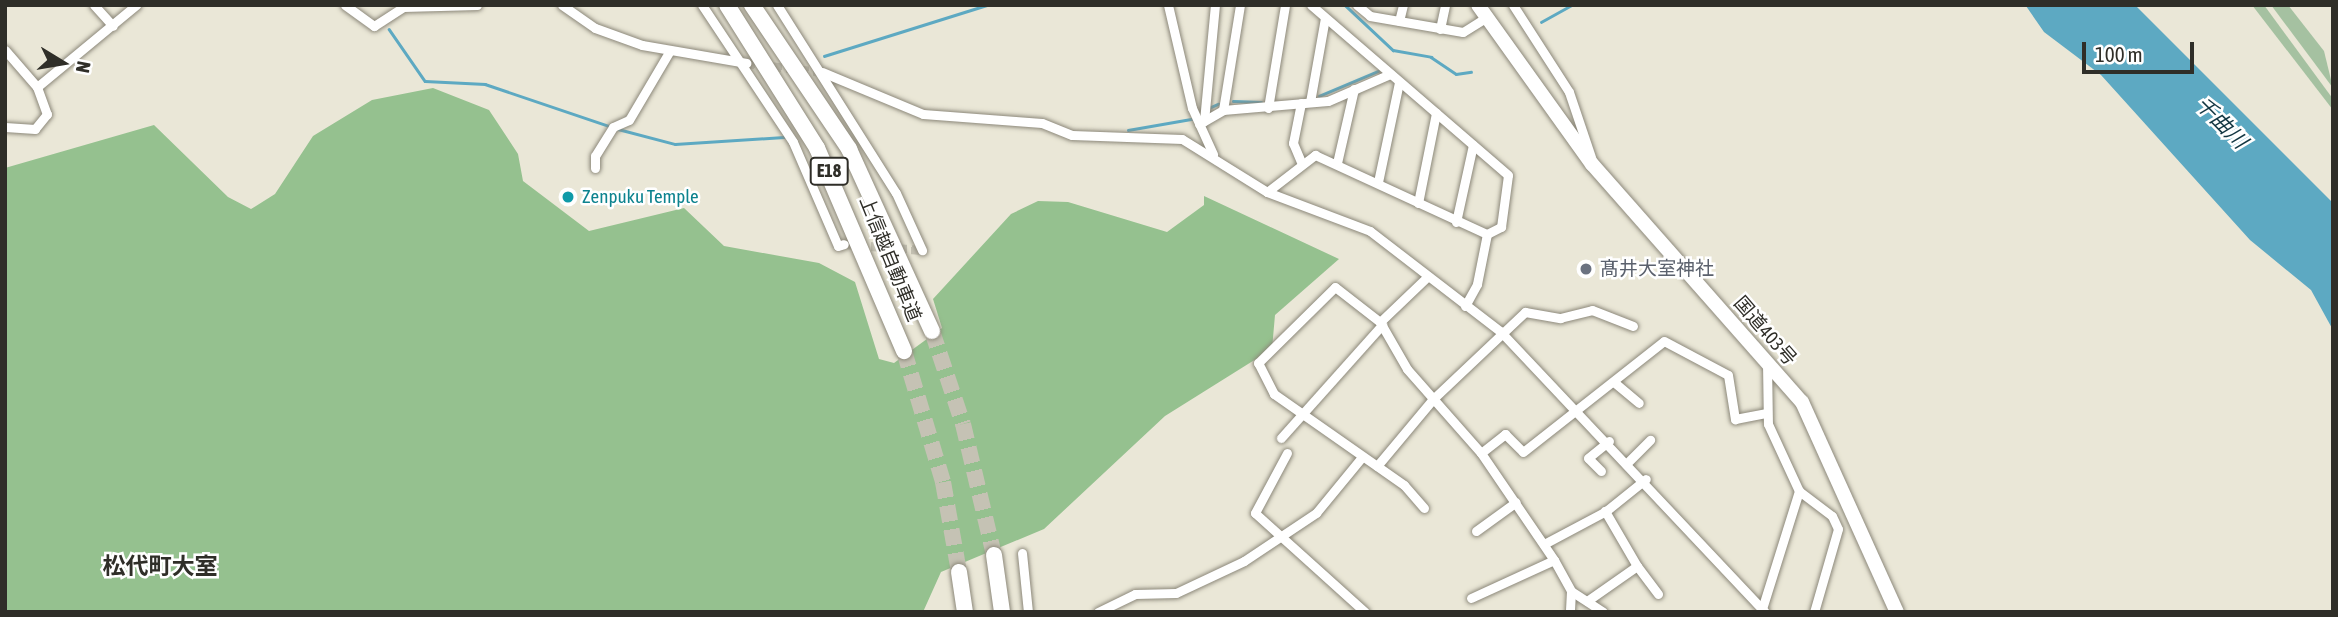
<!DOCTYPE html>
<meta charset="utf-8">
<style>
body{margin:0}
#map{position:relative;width:2338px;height:617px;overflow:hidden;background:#eae7d7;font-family:"Asap Condensed","Noto Sans JP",sans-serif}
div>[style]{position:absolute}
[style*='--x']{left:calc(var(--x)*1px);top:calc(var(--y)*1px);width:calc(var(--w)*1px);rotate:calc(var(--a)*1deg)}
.green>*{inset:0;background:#a5c1a1}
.forest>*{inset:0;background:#95c18f}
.water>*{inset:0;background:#5da9c2}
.stream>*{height:2.5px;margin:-1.25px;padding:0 1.25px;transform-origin:1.25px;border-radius:1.25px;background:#5da9c2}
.minor-tunnel>*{height:9px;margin-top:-4.5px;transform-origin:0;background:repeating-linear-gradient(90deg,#c5c2b4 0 9px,transparent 0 13.5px)}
.motorway-tunnel>*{height:16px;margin-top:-8px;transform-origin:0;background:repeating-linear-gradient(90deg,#c5c2b4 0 16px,transparent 0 24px)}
.roads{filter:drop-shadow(0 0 2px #8c887a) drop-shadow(0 0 2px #8c887a)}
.minor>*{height:9px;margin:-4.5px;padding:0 4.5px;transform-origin:4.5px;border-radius:4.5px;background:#fff}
.trunk>*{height:14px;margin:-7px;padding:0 7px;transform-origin:7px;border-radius:7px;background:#fff}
.motorway>*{height:16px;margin:-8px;padding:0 8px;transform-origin:8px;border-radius:8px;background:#fff}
.dots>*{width:19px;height:19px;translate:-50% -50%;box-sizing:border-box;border:4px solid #fff;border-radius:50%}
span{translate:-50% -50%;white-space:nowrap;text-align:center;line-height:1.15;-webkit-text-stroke:5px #fff;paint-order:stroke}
.shield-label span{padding:2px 5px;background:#fff;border:2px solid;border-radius:5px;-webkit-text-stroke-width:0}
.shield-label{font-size:18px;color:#2f2e28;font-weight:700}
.culture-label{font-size:19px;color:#0d838f}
.left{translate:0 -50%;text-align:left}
.street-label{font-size:19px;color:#2f2e28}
.worship-label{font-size:19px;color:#5b616d}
.water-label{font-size:21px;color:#123642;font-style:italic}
.quarter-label{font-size:23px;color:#2f2e28;font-weight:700}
.frame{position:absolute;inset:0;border:7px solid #2f2e28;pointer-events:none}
.north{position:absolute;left:28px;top:28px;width:70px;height:70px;-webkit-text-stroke:5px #fff;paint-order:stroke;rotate:101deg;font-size:19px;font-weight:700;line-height:28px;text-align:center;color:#2f2e28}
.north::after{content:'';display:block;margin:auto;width:24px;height:32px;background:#2f2e28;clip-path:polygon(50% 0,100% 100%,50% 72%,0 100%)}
.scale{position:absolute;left:2082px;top:42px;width:112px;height:32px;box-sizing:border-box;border:4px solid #2f2e28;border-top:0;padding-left:9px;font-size:21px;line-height:24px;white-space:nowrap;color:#2f2e28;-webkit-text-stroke:5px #fff;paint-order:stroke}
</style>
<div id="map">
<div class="green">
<i style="clip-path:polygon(2252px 5px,2264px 5px,2333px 99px,2333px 110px)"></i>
<i style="clip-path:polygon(2271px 5px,2288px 5px,2324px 51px,2333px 88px)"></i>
</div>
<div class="forest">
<i style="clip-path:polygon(433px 88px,489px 110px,518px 154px,523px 181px,589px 231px,684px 208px,724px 246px,819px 263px,855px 282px,879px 359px,894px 363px,942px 328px,933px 299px,1011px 214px,1038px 201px,1068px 202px,1167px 232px,1204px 205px,1204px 196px,1339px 259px,1275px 315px,1272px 349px,1165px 416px,1044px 529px,941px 572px,923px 612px,5px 612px,5px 168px,154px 125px,228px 197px,251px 209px,275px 194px,313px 136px,372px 100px)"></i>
</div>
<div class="water">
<i style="clip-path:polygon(2135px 5px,2333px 203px,2333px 330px,2311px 290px,2250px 240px,2101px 75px,2044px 32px,2026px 6px)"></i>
</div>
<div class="stream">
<i style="--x:1345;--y:5;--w:66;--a:43.2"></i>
<i style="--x:1393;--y:50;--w:39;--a:10"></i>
<i style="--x:1431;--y:57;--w:30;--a:34"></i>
<i style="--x:1456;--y:74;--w:15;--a:-8"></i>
<i style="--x:1541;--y:22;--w:35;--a:-29"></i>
<i style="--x:389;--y:29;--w:63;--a:55.3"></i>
<i style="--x:425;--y:81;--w:60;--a:2.9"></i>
<i style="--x:485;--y:84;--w:134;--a:18.7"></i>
<i style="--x:824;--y:56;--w:171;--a:-17.4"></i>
<i style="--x:1319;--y:96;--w:64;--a:-23"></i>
<i style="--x:1233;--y:101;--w:28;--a:2"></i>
<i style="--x:1209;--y:108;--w:10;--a:-24"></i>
<i style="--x:618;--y:129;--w:59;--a:14.7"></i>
<i style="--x:675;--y:144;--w:109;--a:-3.7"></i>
<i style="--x:1128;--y:130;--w:65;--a:-9.8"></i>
</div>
<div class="minor-tunnel">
<i style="--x:746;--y:63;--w:77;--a:6.8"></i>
<i style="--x:844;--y:244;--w:78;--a:4.4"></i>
</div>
<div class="motorway-tunnel">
<i style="--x:932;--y:331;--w:98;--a:71.6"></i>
<i style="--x:963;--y:424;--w:135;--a:76.7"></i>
<i style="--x:904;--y:351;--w:137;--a:73.4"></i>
<i style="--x:943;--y:482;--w:91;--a:79.9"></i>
</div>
<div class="roads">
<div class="minor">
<i style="--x:94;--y:5;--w:28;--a:48"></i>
<i style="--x:345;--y:5;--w:36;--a:36"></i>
<i style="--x:374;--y:26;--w:35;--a:-33"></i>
<i style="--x:403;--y:7;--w:74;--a:-1.5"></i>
<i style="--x:562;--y:5;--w:40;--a:34.9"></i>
<i style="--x:595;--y:28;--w:50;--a:19.9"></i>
<i style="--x:642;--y:45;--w:106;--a:9.8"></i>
<i style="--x:702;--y:5;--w:164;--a:56.4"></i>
<i style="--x:793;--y:142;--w:113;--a:66.6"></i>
<i style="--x:838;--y:246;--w:6;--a:-18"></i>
<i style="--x:777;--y:5;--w:222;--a:57.7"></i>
<i style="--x:896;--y:193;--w:63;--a:65.5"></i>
<i style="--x:1168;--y:5;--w:106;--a:76.9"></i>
<i style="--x:1192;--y:108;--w:51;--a:65.5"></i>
<i style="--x:1357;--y:5;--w:17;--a:40"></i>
<i style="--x:1370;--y:16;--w:94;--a:9.8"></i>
<i style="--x:1463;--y:32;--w:28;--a:-32"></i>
<i style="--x:1513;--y:5;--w:103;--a:57.2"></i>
<i style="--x:1569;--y:92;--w:69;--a:71.3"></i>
<i style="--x:1399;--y:21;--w:16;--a:-76"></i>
<i style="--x:1440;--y:29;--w:25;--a:-78"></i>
<i style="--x:5;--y:50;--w:49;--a:49.1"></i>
<i style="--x:37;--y:87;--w:29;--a:70"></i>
<i style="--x:47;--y:114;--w:19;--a:129"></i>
<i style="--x:35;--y:129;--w:30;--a:-176"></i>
<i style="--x:822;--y:72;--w:109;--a:22.6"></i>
<i style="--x:923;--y:114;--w:119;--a:4.3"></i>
<i style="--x:1042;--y:123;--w:32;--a:22"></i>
<i style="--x:1072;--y:135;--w:110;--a:2.1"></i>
<i style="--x:1182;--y:139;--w:100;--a:31.9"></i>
<i style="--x:1267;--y:192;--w:110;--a:20.7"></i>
<i style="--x:1370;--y:231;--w:164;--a:37.6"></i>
<i style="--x:1500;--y:331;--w:386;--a:46.7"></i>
<i style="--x:37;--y:87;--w:129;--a:-39.6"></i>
<i style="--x:1310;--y:102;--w:85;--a:-79.9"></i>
<i style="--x:1301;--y:103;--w:41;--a:101.3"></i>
<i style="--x:1293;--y:143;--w:23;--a:67"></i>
<i style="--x:1268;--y:108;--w:104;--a:-80.6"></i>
<i style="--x:1223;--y:110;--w:106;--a:-80.8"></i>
<i style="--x:1204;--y:121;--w:117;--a:-84.6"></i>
<i style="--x:1199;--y:124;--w:28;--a:-30"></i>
<i style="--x:1223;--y:110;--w:105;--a:-4.9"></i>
<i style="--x:1328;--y:101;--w:68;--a:-23.5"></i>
<i style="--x:1337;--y:163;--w:76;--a:-77.1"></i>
<i style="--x:595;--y:168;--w:12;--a:-90"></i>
<i style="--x:595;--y:156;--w:34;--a:-58"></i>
<i style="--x:613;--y:127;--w:17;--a:-24"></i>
<i style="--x:629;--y:120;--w:79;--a:-59.5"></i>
<i style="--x:1378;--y:182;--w:102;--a:-78.1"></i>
<i style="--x:1267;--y:192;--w:61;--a:-37.6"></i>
<i style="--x:1315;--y:155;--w:189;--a:24.7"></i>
<i style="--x:1487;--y:234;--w:16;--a:-27"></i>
<i style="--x:1501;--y:227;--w:52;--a:-82.3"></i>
<i style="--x:1508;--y:175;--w:260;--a:-139.2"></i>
<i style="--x:1418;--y:203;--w:92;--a:-78.7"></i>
<i style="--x:1456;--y:222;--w:79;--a:-77.6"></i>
<i style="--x:1465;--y:306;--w:25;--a:-61"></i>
<i style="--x:1477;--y:284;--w:51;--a:-78.7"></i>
<i style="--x:1380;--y:322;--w:64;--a:-43.7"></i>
<i style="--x:1767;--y:363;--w:61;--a:89.1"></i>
<i style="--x:1768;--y:424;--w:74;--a:65.2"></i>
<i style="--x:1799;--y:491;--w:41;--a:37.1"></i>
<i style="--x:1832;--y:516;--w:14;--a:65"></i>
<i style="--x:1838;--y:529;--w:86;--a:106.1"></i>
<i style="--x:1615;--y:383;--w:31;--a:40"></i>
<i style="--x:1281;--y:438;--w:152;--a:-48.2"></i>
<i style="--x:1287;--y:453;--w:68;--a:118.1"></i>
<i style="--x:1255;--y:513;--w:148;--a:42"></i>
<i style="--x:1481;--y:453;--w:31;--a:-38"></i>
<i style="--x:1505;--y:434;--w:25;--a:45"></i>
<i style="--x:1523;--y:452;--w:179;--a:-38.2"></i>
<i style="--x:1664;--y:341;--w:72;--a:28"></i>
<i style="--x:1728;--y:375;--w:45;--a:81"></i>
<i style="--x:1735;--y:419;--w:31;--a:-11"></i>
<i style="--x:1629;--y:461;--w:30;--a:-45"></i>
<i style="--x:1377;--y:466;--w:87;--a:-50.1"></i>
<i style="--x:1433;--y:399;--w:127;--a:-43.4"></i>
<i style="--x:1525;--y:312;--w:36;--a:10"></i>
<i style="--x:1560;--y:318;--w:33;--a:-14"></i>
<i style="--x:1592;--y:310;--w:44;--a:21.3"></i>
<i style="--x:1601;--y:471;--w:18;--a:-135"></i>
<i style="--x:1588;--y:458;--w:27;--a:-39"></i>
<i style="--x:1424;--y:508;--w:30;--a:-131"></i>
<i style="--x:1404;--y:485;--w:159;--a:-145"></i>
<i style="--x:1274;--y:394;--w:35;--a:-117"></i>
<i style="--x:1258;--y:363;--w:108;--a:-44.6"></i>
<i style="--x:1335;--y:287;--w:57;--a:37.9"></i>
<i style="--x:1380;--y:322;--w:54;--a:60.1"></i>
<i style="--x:1407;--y:369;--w:112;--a:48.6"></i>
<i style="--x:1481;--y:453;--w:130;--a:55.7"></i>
<i style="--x:1554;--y:560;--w:35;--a:61"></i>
<i style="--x:1571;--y:591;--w:21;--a:93"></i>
<i style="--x:1476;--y:531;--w:49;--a:-35.9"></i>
<i style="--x:1544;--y:544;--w:70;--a:-28"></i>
<i style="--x:1606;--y:511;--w:51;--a:-38.7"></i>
<i style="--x:1022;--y:553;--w:59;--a:84.2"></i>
<i style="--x:1637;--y:566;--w:35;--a:53"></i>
<i style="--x:1571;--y:591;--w:38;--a:33"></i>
<i style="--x:1471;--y:598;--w:91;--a:-24.6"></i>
<i style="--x:1587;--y:601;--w:61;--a:-35"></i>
<i style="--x:1637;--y:566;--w:64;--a:-120.2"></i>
<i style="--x:1762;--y:609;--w:124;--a:-72.6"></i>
<i style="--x:1098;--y:612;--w:41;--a:-25.9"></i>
<i style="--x:1135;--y:594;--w:41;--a:-1.4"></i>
<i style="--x:1176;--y:593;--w:75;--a:-25.2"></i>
<i style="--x:1244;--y:561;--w:87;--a:-33.7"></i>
<i style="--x:1316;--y:513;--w:72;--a:-50.6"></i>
</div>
<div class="trunk">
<i style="--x:1478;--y:5;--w:196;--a:54.4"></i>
<i style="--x:1592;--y:164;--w:317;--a:48.6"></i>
<i style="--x:1802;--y:402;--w:230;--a:65.7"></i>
</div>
<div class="motorway">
<i style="--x:727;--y:5;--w:169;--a:57.8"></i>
<i style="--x:817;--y:148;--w:221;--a:66.8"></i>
<i style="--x:752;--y:5;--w:174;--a:56"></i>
<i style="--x:849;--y:149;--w:200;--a:65.5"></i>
<i style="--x:994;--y:555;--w:58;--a:82"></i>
<i style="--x:959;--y:572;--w:40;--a:81.5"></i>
</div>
</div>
<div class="dots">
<i style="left:568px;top:197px;background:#0f9aa8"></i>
<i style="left:1586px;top:269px;background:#6b7280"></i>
</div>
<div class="shield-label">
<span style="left:829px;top:171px">E18</span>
</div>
<div class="culture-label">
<span class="left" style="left:582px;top:197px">Zenpuku Temple</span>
</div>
<div class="street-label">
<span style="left:890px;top:259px;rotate:68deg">上信越自動車道</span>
<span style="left:1765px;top:331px;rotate:49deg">国道403号</span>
</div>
<div class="worship-label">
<span class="left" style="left:1600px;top:269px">髙井大室神社</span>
</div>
<div class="water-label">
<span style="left:2222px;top:122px;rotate:45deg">千曲川</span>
</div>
<div class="quarter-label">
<span style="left:160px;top:566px">松代町大室</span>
</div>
<div class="frame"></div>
<div class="north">N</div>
<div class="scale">100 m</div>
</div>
